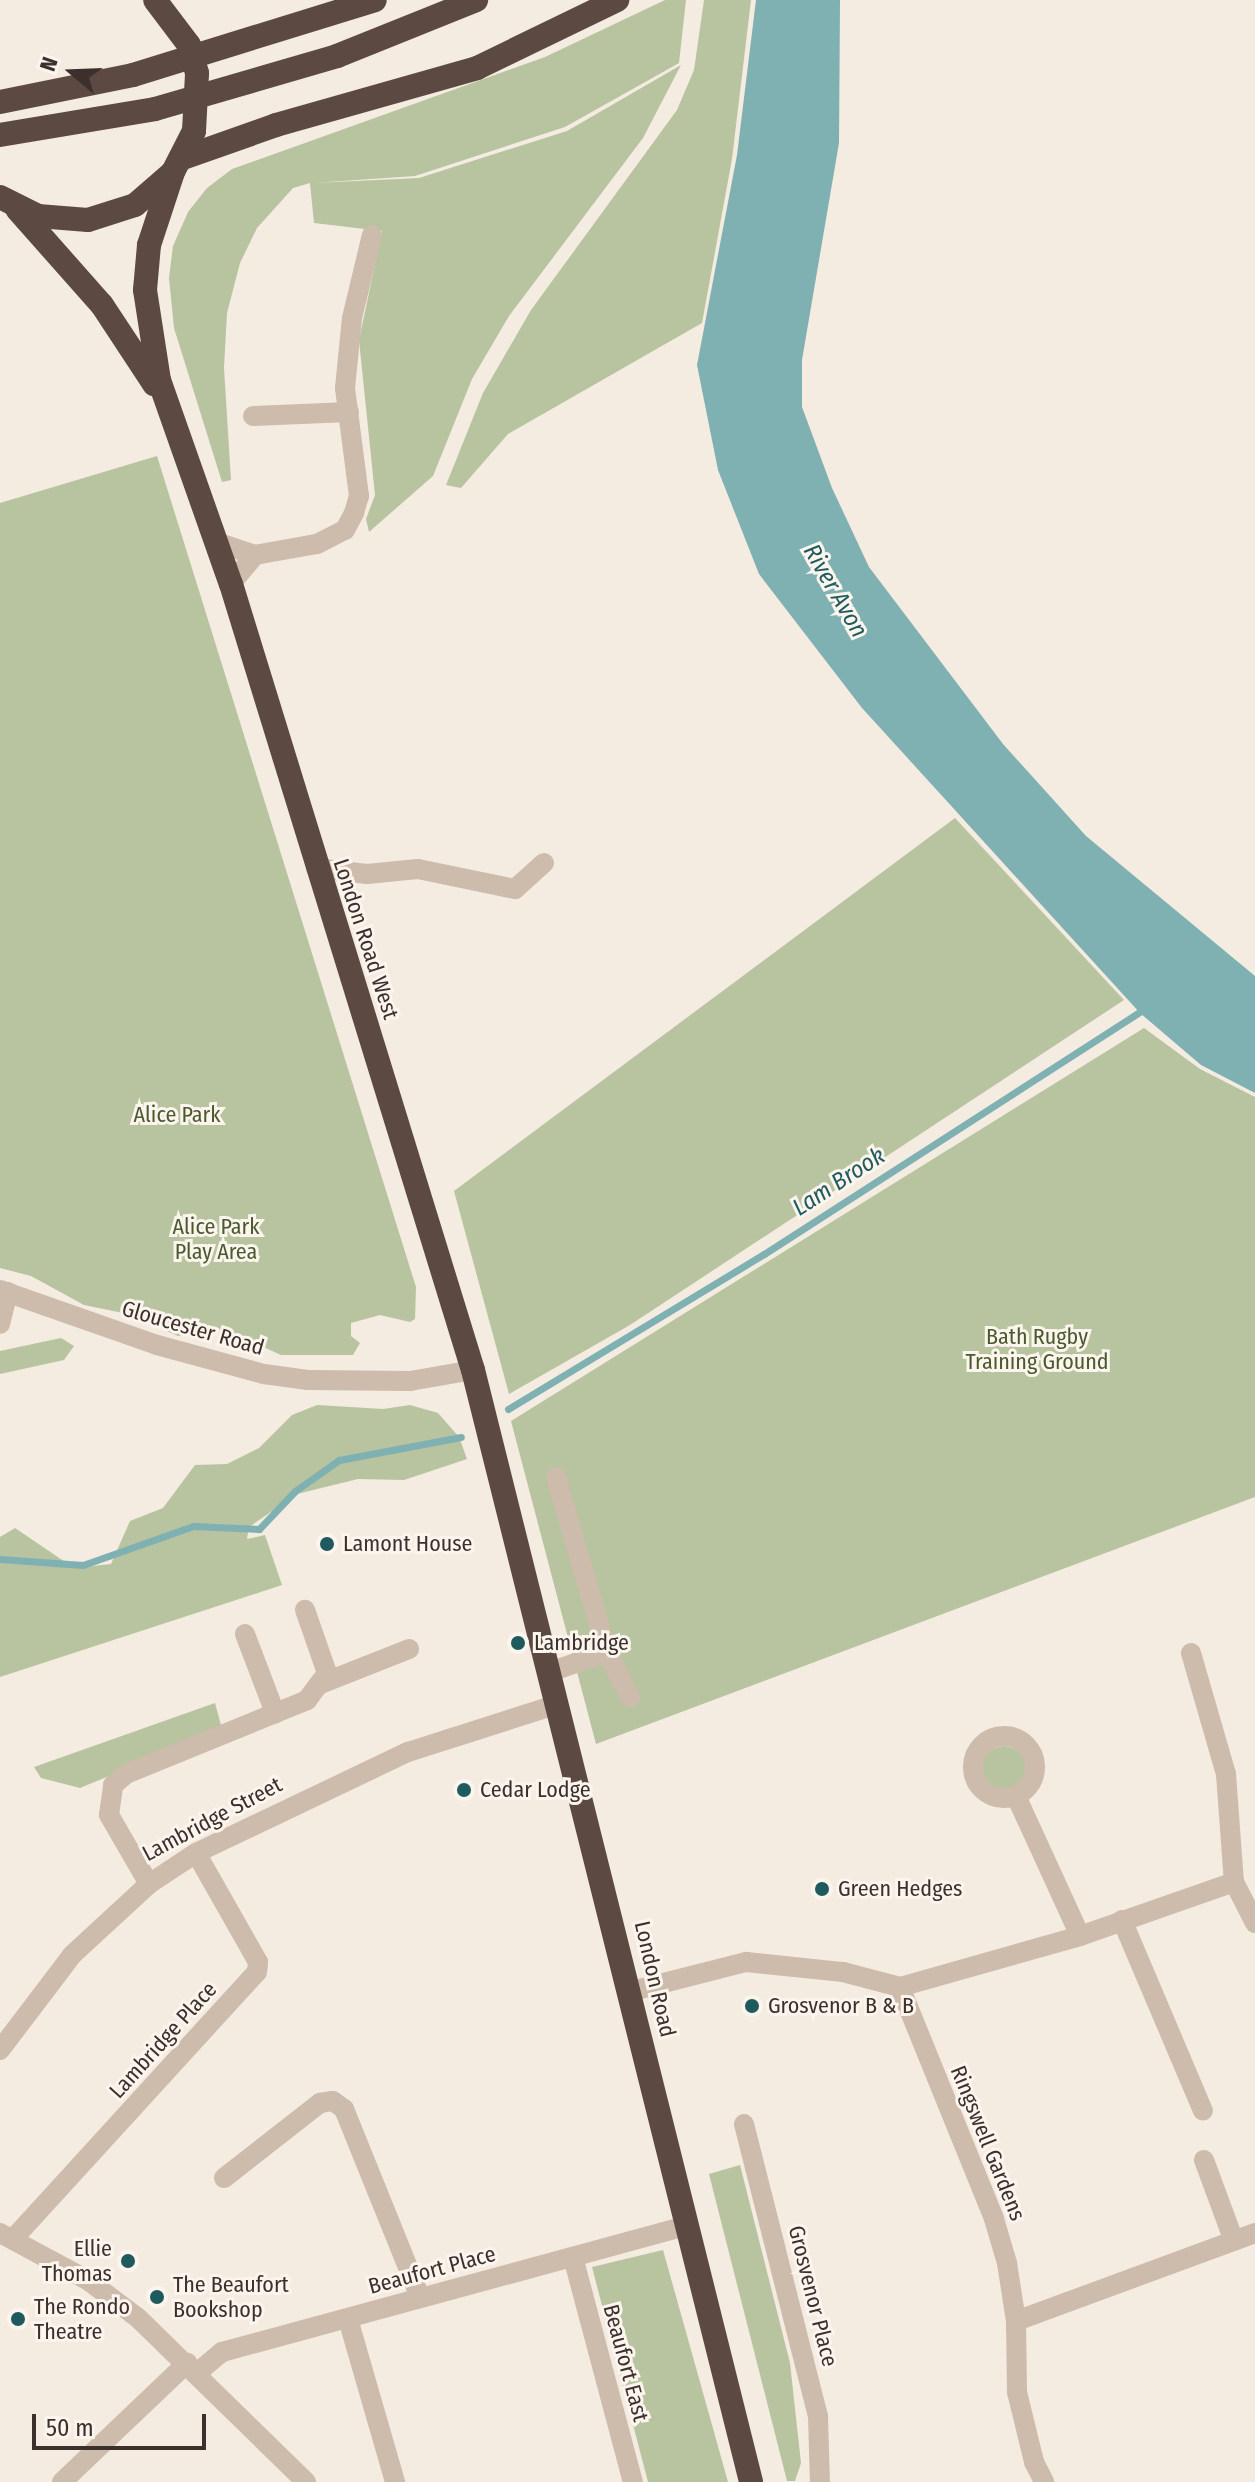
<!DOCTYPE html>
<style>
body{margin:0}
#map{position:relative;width:1255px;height:2482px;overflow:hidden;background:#f4ebe1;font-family:"Fira Sans Condensed",sans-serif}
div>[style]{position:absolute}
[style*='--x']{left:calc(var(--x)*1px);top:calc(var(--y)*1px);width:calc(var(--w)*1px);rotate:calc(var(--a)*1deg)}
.green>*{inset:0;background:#b8c4a0}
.round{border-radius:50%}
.water>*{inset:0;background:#7fb0b2}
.stream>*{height:7px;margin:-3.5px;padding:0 3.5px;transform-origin:3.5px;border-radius:3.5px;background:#7fb0b2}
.minor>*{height:20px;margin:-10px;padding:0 10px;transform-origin:10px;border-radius:10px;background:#cdbbac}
.minor>.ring{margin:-10px;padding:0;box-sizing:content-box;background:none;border:20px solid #cdbbac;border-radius:50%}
.highway>*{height:24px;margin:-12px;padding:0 12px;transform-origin:12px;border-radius:12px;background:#5c4a42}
.dots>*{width:22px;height:22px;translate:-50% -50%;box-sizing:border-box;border:4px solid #fbf5ee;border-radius:50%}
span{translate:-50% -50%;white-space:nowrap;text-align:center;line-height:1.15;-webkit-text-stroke:6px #fbf5ee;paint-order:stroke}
.street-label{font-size:22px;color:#3b302b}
.park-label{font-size:22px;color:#4a5a2e}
.poi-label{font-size:22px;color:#3b302b}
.left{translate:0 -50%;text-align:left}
.right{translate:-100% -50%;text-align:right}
.water-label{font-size:24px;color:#1f5a5e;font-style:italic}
.north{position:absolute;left:32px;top:32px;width:80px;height:80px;-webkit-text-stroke:6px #fbf5ee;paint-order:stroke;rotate:289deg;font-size:22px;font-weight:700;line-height:32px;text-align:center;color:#3b302b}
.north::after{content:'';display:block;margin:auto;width:28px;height:36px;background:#3b302b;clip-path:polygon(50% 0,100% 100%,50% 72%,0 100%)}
.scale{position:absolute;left:32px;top:2414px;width:174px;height:36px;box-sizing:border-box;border:4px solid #3b302b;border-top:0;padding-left:10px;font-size:24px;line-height:28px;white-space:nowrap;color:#3b302b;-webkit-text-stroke:6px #fbf5ee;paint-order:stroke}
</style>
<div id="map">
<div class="green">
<i style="clip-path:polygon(665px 0,686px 0,679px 63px,565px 127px,415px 176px,313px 183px,419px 178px,567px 131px,681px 65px,643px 138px,509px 316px,472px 379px,433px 476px,369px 532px,366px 519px,375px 495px,359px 340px,382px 231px,314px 223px,310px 183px,293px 188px,257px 228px,240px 263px,227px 313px,224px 368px,231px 480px,222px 482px,174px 328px,169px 278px,173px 246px,188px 212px,207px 188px,232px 169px,545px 57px)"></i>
<i style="clip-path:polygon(704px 0,751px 0,732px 159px,702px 323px,508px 434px,461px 488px,446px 485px,483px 393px,531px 310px,677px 110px,694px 70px)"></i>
<i style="clip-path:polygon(157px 456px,416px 1287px,415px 1319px,410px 1322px,380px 1315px,351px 1323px,351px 1336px,360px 1343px,353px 1355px,281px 1355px,224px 1329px,178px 1336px,128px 1314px,84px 1305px,31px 1276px,0 1268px,0 503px)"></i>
<i style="clip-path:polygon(955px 818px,1124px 1000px,630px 1325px,509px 1394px,454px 1191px)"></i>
<i style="clip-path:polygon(1144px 1028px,1200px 1069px,1255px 1097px,1255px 1497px,596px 1744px,511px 1421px)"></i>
<i style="clip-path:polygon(61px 1338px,74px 1346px,64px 1360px,0 1374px,0 1351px)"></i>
<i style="clip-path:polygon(317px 1405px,383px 1409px,410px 1405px,438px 1413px,459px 1437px,467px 1459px,404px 1480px,358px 1479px,297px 1494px,249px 1527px,247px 1539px,265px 1535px,282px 1585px,0 1677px,0 1537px,15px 1528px,74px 1568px,111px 1564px,130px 1521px,163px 1508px,195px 1465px,227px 1464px,259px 1448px,292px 1415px)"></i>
<i style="clip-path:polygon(215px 1703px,222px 1729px,80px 1788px,41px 1778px,34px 1767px)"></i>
<i class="round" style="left:982px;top:1746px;width:44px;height:44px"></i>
<i style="clip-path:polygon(740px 2165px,790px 2363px,801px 2463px,795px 2481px,787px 2481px,709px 2174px)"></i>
<i style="clip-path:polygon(663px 2250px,728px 2482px,648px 2482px,592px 2267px)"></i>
</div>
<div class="water">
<i style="clip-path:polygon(756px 0,840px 0,839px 143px,802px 360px,802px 407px,832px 488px,869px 567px,1003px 744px,1086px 836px,1255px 976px,1255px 1093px,1201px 1065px,1140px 1013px,862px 708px,759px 574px,718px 470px,697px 365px,737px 155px)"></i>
</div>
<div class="stream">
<i style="--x:508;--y:1409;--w:299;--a:-31.2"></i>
<i style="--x:764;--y:1254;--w:454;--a:-32.8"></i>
<i style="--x:0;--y:1559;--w:83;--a:4.1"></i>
<i style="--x:83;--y:1565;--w:117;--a:-19.5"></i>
<i style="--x:193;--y:1526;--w:66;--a:2.6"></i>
<i style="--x:259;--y:1529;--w:52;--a:-46.5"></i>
<i style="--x:295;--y:1491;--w:54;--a:-35.2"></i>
<i style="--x:339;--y:1460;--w:124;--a:-10.7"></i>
</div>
<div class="minor">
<i style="--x:253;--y:416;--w:96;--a:-2.4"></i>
<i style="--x:216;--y:542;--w:41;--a:18.4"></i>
<i style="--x:255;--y:555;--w:38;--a:130"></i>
<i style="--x:255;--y:555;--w:63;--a:-10.1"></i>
<i style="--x:317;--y:544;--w:31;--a:-27"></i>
<i style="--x:345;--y:530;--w:19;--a:-62"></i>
<i style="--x:354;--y:513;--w:18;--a:-74"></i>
<i style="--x:359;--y:496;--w:109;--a:-97.4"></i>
<i style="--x:345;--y:388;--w:70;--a:-84.3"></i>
<i style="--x:352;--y:318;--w:85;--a:-76.5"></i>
<i style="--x:316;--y:868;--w:51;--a:6.7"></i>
<i style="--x:367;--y:874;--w:51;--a:-5.6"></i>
<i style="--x:418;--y:869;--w:99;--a:11.7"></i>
<i style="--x:515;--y:889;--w:39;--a:-42"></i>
<i style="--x:0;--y:1290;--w:166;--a:19.3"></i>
<i style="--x:157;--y:1345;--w:111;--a:15.2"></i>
<i style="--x:264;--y:1374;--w:44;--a:7.8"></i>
<i style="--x:308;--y:1380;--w:102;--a:0.6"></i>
<i style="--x:410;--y:1381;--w:64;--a:-9.9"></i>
<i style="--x:0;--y:1324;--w:33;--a:-76"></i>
<i style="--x:556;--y:1477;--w:182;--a:73.8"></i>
<i style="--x:607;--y:1652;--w:51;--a:62.9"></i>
<i style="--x:245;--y:1634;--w:85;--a:69.2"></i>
<i style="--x:1191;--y:1653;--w:126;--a:73.9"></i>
<i style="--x:1226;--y:1774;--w:108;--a:85.8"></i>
<i style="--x:1234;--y:1882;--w:46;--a:62.9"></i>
<i style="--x:550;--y:1672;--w:60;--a:-19.3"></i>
<i style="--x:318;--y:1685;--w:98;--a:-21.6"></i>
<i class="ring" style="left:973px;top:1736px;width:42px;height:42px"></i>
<i style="--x:1016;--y:1796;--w:154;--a:65.4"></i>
<i style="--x:149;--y:1884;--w:80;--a:-120.1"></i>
<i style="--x:109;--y:1815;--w:30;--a:-82"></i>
<i style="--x:113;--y:1785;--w:17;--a:-40"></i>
<i style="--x:126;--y:1774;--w:196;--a:-22.2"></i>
<i style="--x:307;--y:1700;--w:34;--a:-53"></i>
<i style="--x:327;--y:1673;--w:67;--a:-109.2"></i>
<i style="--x:1122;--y:1920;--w:207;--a:67"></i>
<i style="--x:900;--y:1987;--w:250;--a:67.9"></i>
<i style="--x:994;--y:2219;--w:46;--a:73.5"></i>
<i style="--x:1007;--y:2263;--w:59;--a:81.2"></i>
<i style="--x:1016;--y:2321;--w:71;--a:89.2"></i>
<i style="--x:1017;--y:2392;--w:72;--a:76.3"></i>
<i style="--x:1034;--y:2462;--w:22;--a:63"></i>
<i style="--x:632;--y:1991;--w:118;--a:-14.3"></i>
<i style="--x:746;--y:1962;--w:98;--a:5.9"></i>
<i style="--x:843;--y:1972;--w:59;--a:14.7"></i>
<i style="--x:900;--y:1987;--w:187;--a:-15.8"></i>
<i style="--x:1080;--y:1936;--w:163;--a:-19.3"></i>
<i style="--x:0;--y:2050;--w:119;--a:-52.8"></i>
<i style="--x:72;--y:1955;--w:105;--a:-42.7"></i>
<i style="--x:149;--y:1884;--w:56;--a:-33.4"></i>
<i style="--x:196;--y:1853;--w:235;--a:-25.5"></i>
<i style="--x:408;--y:1752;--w:157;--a:-17.7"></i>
<i style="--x:744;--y:2124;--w:301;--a:75.8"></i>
<i style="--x:818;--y:2416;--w:66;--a:88.3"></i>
<i style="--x:1204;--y:2160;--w:86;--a:69.7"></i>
<i style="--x:224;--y:2178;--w:122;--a:-38"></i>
<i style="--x:320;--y:2103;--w:13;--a:-9"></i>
<i style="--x:333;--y:2101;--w:14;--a:36"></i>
<i style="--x:344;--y:2109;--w:203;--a:68"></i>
<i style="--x:0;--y:2233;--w:101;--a:28.3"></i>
<i style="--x:89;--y:2281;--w:61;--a:37.1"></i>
<i style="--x:138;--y:2318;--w:235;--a:44.3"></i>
<i style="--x:13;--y:2239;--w:362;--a:-47.6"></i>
<i style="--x:257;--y:1972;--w:10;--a:-84"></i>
<i style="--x:258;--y:1962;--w:125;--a:-119.6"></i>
<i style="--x:573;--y:2257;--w:233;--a:75.1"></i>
<i style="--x:348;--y:2319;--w:170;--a:73.9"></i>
<i style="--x:1016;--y:2321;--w:255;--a:-20.2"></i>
<i style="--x:198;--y:2372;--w:31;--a:-40"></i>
<i style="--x:222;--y:2352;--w:480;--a:-15.2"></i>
<i style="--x:62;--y:2482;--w:173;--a:-43.6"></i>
</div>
<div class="highway">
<i style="--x:0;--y:102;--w:136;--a:-11.5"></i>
<i style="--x:133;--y:75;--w:253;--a:-17.2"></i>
<i style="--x:0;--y:135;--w:157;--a:-9.5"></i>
<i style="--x:155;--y:109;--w:190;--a:-16.2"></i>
<i style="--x:337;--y:56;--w:150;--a:-21.9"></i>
<i style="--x:183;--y:158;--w:99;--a:-19.5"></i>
<i style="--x:276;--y:125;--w:209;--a:-15.8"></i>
<i style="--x:477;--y:68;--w:156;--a:-25.9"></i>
<i style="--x:173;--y:172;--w:77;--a:108.2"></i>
<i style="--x:149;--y:245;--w:45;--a:95.1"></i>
<i style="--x:145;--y:290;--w:91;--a:81.2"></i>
<i style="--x:159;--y:380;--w:216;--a:70.6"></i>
<i style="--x:231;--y:584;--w:822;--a:72.89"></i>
<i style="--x:473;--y:1370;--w:1146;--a:75.96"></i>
<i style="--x:0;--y:197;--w:42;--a:26.6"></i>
<i style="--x:38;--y:216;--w:50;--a:4.6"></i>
<i style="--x:88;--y:220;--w:49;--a:-17.7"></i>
<i style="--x:135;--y:205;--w:50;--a:-41"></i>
<i style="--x:173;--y:172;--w:46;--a:-62.9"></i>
<i style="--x:194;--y:131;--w:58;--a:-87"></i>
<i style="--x:197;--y:73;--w:29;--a:-106"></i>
<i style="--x:189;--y:45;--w:56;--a:-127.1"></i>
<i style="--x:17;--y:209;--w:128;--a:48.5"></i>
<i style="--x:102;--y:305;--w:95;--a:56.6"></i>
</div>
<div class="dots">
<i style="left:327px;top:1544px;background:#1f5a5e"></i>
<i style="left:518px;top:1643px;background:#1f5a5e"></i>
<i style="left:464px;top:1790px;background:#1f5a5e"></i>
<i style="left:822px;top:1889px;background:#1f5a5e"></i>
<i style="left:752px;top:2006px;background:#1f5a5e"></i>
<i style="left:128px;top:2261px;background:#1f5a5e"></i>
<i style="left:157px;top:2297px;background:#1f5a5e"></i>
<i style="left:18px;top:2319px;background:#1f5a5e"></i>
</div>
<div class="street-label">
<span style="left:366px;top:939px;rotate:72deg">London Road West</span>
<span style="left:193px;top:1328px;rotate:16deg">Gloucester Road</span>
<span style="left:212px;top:1819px;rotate:-28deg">Lambridge Street</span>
<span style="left:655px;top:1979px;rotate:77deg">London Road</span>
<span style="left:163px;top:2040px;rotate:-48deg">Lambridge Place</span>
<span style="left:988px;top:2143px;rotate:68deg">Ringswell Gardens</span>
<span style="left:432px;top:2270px;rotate:-15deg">Beaufort Place</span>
<span style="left:813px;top:2296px;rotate:76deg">Grosvenor Place</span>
<span style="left:626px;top:2363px;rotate:75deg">Beaufort East</span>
</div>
<div class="park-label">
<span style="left:177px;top:1115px">Alice Park</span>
<span style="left:216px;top:1239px">Alice Park<br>Play Area</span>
<span style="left:1037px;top:1349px">Bath Rugby<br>Training Ground</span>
</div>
<div class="poi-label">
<span class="left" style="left:343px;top:1544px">Lamont House</span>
<span class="left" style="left:534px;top:1643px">Lambridge</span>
<span class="left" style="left:480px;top:1790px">Cedar Lodge</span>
<span class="left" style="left:838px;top:1889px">Green Hedges</span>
<span class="left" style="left:768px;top:2006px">Grosvenor B &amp; B</span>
<span class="right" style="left:112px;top:2261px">Ellie<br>Thomas</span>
<span class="left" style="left:173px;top:2297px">The Beaufort<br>Bookshop</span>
<span class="left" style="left:34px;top:2319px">The Rondo<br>Theatre</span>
</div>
<div class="water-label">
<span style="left:835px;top:591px;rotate:60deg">River Avon</span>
<span style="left:839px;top:1182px;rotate:-33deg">Lam Brook</span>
</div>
<div class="north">N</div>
<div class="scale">50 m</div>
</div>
